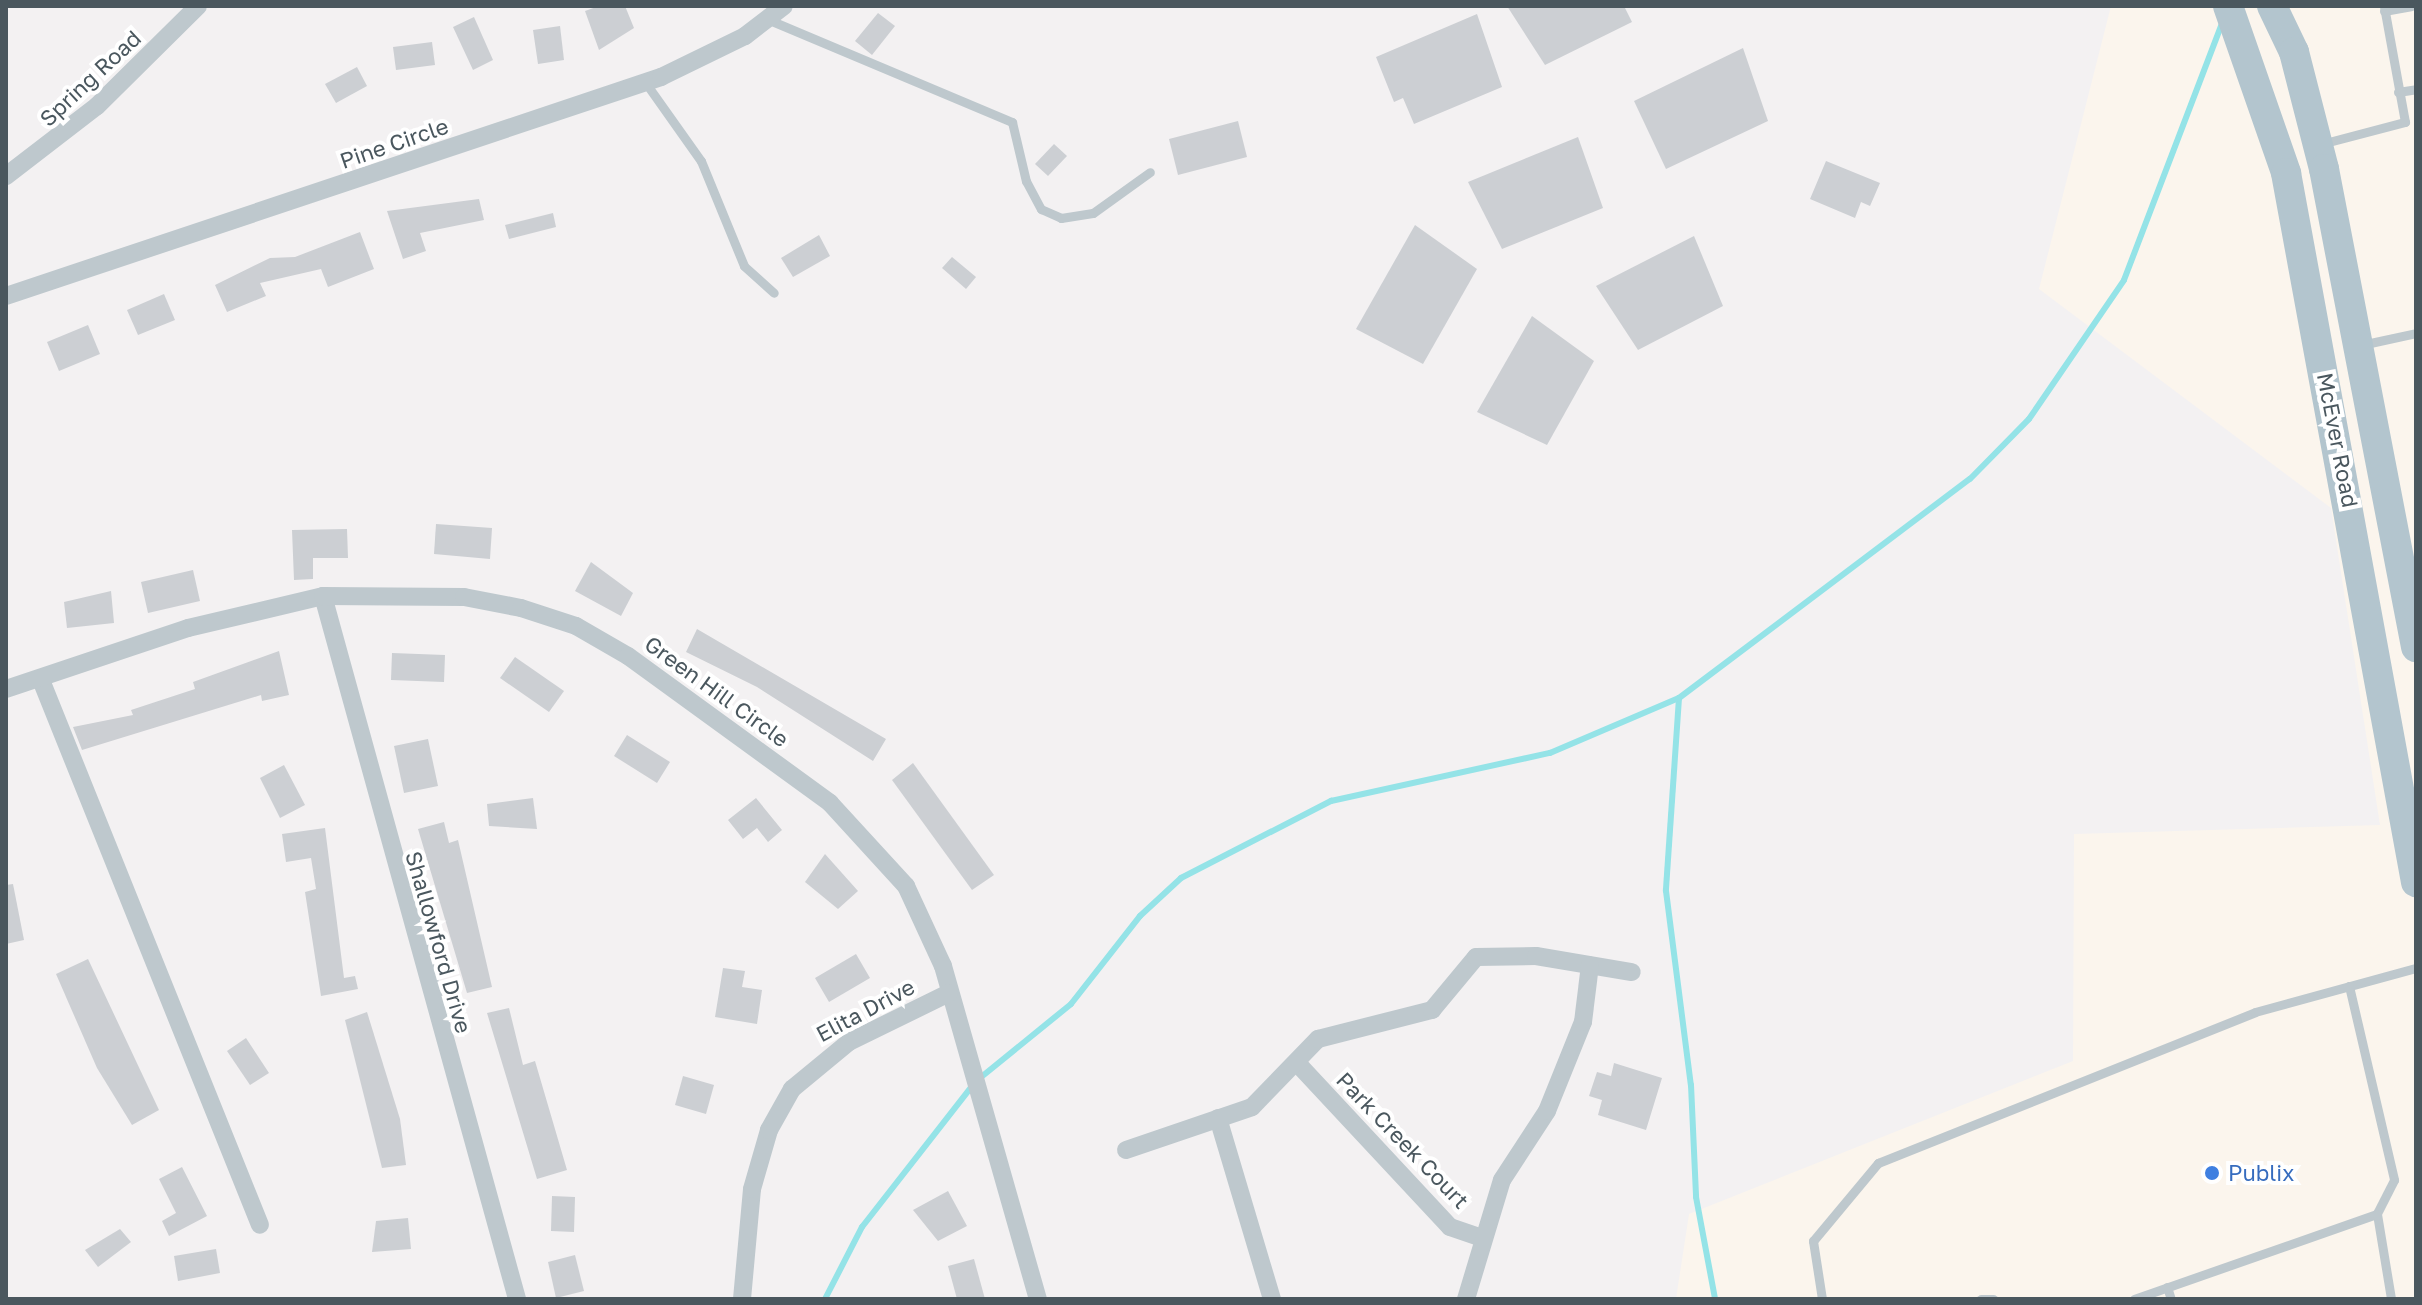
<!DOCTYPE html>
<style>
body{margin:0}
#map{position:relative;width:2422px;height:1305px;overflow:hidden;background:#f3f1f2;font-family:"Golos Text",sans-serif}
div>[style]{position:absolute}
[style*='--x']{left:calc(var(--x)*1px);top:calc(var(--y)*1px);width:calc(var(--w)*1px);rotate:calc(var(--a)*1deg)}
.commercial>*{inset:0;background:#fbf5ed}
.stream>*{height:6px;margin:-3px;padding:0 3px;transform-origin:3px;border-radius:3px;background:#94e3e7}
.building>*{inset:0;background:#cccfd3}
.service>*{height:9px;margin:-4.5px;padding:0 4.5px;transform-origin:4.5px;border-radius:4.5px;background:#bec8cd}
.minor>*{height:18px;margin:-9px;padding:0 9px;transform-origin:9px;border-radius:9px;background:#bec8cd}
.primary>*{height:30px;margin:-15px;padding:0 15px;transform-origin:15px;border-radius:15px;background:#b3c5ce}
.dots>*{width:22px;height:22px;translate:-50% -50%;box-sizing:border-box;border:4px solid #fff;border-radius:50%}
span{translate:-50% -50%;white-space:nowrap;text-align:center;line-height:1.15;-webkit-text-stroke:8px #fff;paint-order:stroke}
.street-label{font-size:22px;color:#4a575e}
.shop-label{font-size:22px;color:#366cbe}
.left{translate:0 -50%;text-align:left}
.frame{position:absolute;inset:0;border:8px solid #4a575e;pointer-events:none}
</style>
<div id="map">
<div class="commercial">
<i style="clip-path:polygon(2111px 6px,2416px 6px,2416px 1299px,1676px 1299px,1689px 1214px,2073px 1061px,2074px 834px,2380px 825px,2331px 508px,2039px 289px)"></i>
</div>
<div class="stream">
<i style="--x:1679;--y:698;--w:193;--a:93.9"></i>
<i style="--x:1666;--y:891;--w:196;--a:82.7"></i>
<i style="--x:1691;--y:1085;--w:112;--a:87.4"></i>
<i style="--x:1696;--y:1197;--w:104;--a:79.4"></i>
<i style="--x:980;--y:1078;--w:117;--a:-39.1"></i>
<i style="--x:1071;--y:1004;--w:112;--a:-51.9"></i>
<i style="--x:1140;--y:916;--w:56;--a:-42.8"></i>
<i style="--x:1181;--y:878;--w:169;--a:-27.2"></i>
<i style="--x:1331;--y:801;--w:224;--a:-12.4"></i>
<i style="--x:1550;--y:753;--w:140;--a:-23.1"></i>
<i style="--x:1679;--y:698;--w:364;--a:-37"></i>
<i style="--x:1970;--y:479;--w:84;--a:-45.5"></i>
<i style="--x:2029;--y:419;--w:168;--a:-55.6"></i>
<i style="--x:2124;--y:280;--w:275;--a:-69.1"></i>
<i style="--x:825;--y:1299;--w:81;--a:-62.8"></i>
<i style="--x:862;--y:1227;--w:179;--a:-52"></i>
</div>
<div class="building">
<i style="clip-path:polygon(599px 6px,625px 6px,634px 28px,599px 50px,585px 11px)"></i>
<i style="clip-path:polygon(1507px 6px,1624px 6px,1632px 22px,1545px 65px)"></i>
<i style="clip-path:polygon(878px 13px,895px 26px,872px 55px,855px 41px)"></i>
<i style="clip-path:polygon(1477px 14px,1502px 87px,1414px 124px,1403px 98px,1394px 102px,1376px 57px)"></i>
<i style="clip-path:polygon(474px 17px,493px 60px,473px 70px,453px 27px)"></i>
<i style="clip-path:polygon(560px 26px,564px 60px,538px 64px,533px 30px)"></i>
<i style="clip-path:polygon(432px 42px,435px 65px,396px 70px,393px 47px)"></i>
<i style="clip-path:polygon(1743px 48px,1768px 121px,1666px 169px,1634px 101px)"></i>
<i style="clip-path:polygon(357px 67px,367px 86px,336px 103px,325px 84px)"></i>
<i style="clip-path:polygon(1238px 121px,1247px 157px,1178px 175px,1169px 139px)"></i>
<i style="clip-path:polygon(1578px 137px,1603px 208px,1502px 249px,1468px 182px)"></i>
<i style="clip-path:polygon(1054px 144px,1067px 156px,1048px 176px,1035px 164px)"></i>
<i style="clip-path:polygon(1826px 161px,1880px 183px,1870px 206px,1861px 202px,1855px 218px,1810px 199px)"></i>
<i style="clip-path:polygon(479px 199px,484px 220px,420px 233px,426px 251px,403px 259px,387px 211px)"></i>
<i style="clip-path:polygon(553px 213px,556px 227px,509px 239px,505px 225px)"></i>
<i style="clip-path:polygon(1415px 225px,1477px 269px,1423px 364px,1356px 329px)"></i>
<i style="clip-path:polygon(360px 232px,374px 269px,328px 287px,321px 269px,260px 283px,266px 296px,227px 312px,215px 285px,270px 258px,295px 257px)"></i>
<i style="clip-path:polygon(819px 235px,830px 256px,793px 277px,781px 258px)"></i>
<i style="clip-path:polygon(1694px 236px,1723px 306px,1638px 350px,1596px 286px)"></i>
<i style="clip-path:polygon(952px 257px,976px 277px,966px 289px,942px 268px)"></i>
<i style="clip-path:polygon(164px 294px,175px 320px,138px 335px,127px 310px)"></i>
<i style="clip-path:polygon(1532px 316px,1594px 361px,1547px 445px,1477px 412px)"></i>
<i style="clip-path:polygon(88px 325px,100px 354px,59px 371px,47px 342px)"></i>
<i style="clip-path:polygon(436px 524px,492px 528px,490px 559px,434px 554px)"></i>
<i style="clip-path:polygon(347px 529px,348px 558px,313px 558px,313px 579px,294px 580px,292px 530px)"></i>
<i style="clip-path:polygon(591px 562px,633px 593px,621px 616px,575px 591px)"></i>
<i style="clip-path:polygon(193px 570px,200px 601px,148px 613px,141px 582px)"></i>
<i style="clip-path:polygon(111px 591px,114px 623px,67px 628px,64px 602px)"></i>
<i style="clip-path:polygon(697px 629px,886px 739px,873px 761px,757px 687px,686px 652px)"></i>
<i style="clip-path:polygon(279px 651px,289px 695px,262px 701px,261px 695px,82px 750px,73px 727px,133px 715px,131px 710px,195px 689px,193px 682px)"></i>
<i style="clip-path:polygon(392px 653px,445px 655px,444px 682px,391px 680px)"></i>
<i style="clip-path:polygon(515px 657px,564px 691px,549px 712px,500px 678px)"></i>
<i style="clip-path:polygon(627px 735px,670px 762px,657px 783px,614px 756px)"></i>
<i style="clip-path:polygon(428px 739px,438px 786px,404px 793px,394px 746px)"></i>
<i style="clip-path:polygon(913px 763px,994px 875px,972px 890px,892px 780px)"></i>
<i style="clip-path:polygon(284px 765px,305px 805px,280px 818px,260px 778px)"></i>
<i style="clip-path:polygon(533px 798px,537px 829px,489px 826px,487px 804px)"></i>
<i style="clip-path:polygon(756px 798px,782px 830px,768px 842px,757px 828px,743px 839px,728px 820px)"></i>
<i style="clip-path:polygon(444px 822px,449px 843px,458px 840px,492px 987px,467px 993px,418px 829px)"></i>
<i style="clip-path:polygon(325px 828px,344px 978px,355px 976px,358px 989px,321px 996px,305px 892px,316px 889px,311px 858px,286px 862px,282px 834px)"></i>
<i style="clip-path:polygon(825px 854px,858px 891px,838px 909px,805px 882px)"></i>
<i style="clip-path:polygon(13px 884px,24px 940px,6px 944px,6px 885px)"></i>
<i style="clip-path:polygon(856px 954px,870px 978px,829px 1002px,815px 978px)"></i>
<i style="clip-path:polygon(88px 959px,159px 1110px,132px 1125px,97px 1068px,56px 974px)"></i>
<i style="clip-path:polygon(723px 968px,745px 971px,742px 987px,762px 990px,757px 1024px,715px 1017px)"></i>
<i style="clip-path:polygon(509px 1008px,523px 1065px,535px 1061px,567px 1170px,537px 1179px,487px 1013px)"></i>
<i style="clip-path:polygon(367px 1012px,400px 1119px,406px 1165px,382px 1168px,345px 1020px)"></i>
<i style="clip-path:polygon(246px 1038px,269px 1073px,250px 1085px,227px 1051px)"></i>
<i style="clip-path:polygon(1614px 1063px,1662px 1078px,1646px 1130px,1598px 1115px,1602px 1100px,1589px 1096px,1597px 1072px,1611px 1076px)"></i>
<i style="clip-path:polygon(683px 1076px,714px 1085px,706px 1114px,675px 1105px)"></i>
<i style="clip-path:polygon(182px 1167px,207px 1216px,169px 1236px,162px 1221px,176px 1213px,159px 1179px)"></i>
<i style="clip-path:polygon(948px 1191px,967px 1226px,938px 1241px,913px 1210px)"></i>
<i style="clip-path:polygon(552px 1196px,575px 1197px,574px 1232px,551px 1231px)"></i>
<i style="clip-path:polygon(408px 1218px,411px 1249px,372px 1252px,376px 1221px)"></i>
<i style="clip-path:polygon(120px 1229px,131px 1242px,98px 1267px,85px 1250px)"></i>
<i style="clip-path:polygon(216px 1249px,220px 1273px,178px 1281px,174px 1256px)"></i>
<i style="clip-path:polygon(575px 1255px,584px 1291px,556px 1298px,548px 1262px)"></i>
<i style="clip-path:polygon(974px 1259px,985px 1299px,957px 1299px,948px 1266px)"></i>
</div>
<div class="service">
<i style="--x:2384;--y:11;--w:27;--a:-10"></i>
<i style="--x:767;--y:19;--w:266;--a:22.8"></i>
<i style="--x:1012;--y:122;--w:61;--a:76.7"></i>
<i style="--x:1026;--y:181;--w:32;--a:62"></i>
<i style="--x:1041;--y:209;--w:22;--a:24"></i>
<i style="--x:1061;--y:218;--w:32;--a:-9"></i>
<i style="--x:1093;--y:213;--w:70;--a:-35.7"></i>
<i style="--x:645;--y:82;--w:97;--a:54.7"></i>
<i style="--x:701;--y:161;--w:113;--a:67.7"></i>
<i style="--x:744;--y:266;--w:40;--a:42"></i>
<i style="--x:2398;--y:92;--w:18;--a:-9"></i>
<i style="--x:2321;--y:144;--w:87;--a:-14.7"></i>
<i style="--x:2405;--y:122;--w:118;--a:-100.3"></i>
<i style="--x:2361;--y:345;--w:56;--a:-12.3"></i>
<i style="--x:2349;--y:986;--w:199;--a:76.9"></i>
<i style="--x:2394;--y:1180;--w:38;--a:117"></i>
<i style="--x:2167;--y:1287;--w:13;--a:72"></i>
<i style="--x:1822;--y:1299;--w:59;--a:-98.8"></i>
<i style="--x:1813;--y:1241;--w:102;--a:-50.2"></i>
<i style="--x:1878;--y:1163;--w:406;--a:-21.8"></i>
<i style="--x:2255;--y:1012;--w:167;--a:-15.3"></i>
<i style="--x:1981;--y:1299;--w:12;--a:0"></i>
<i style="--x:2134;--y:1299;--w:257;--a:-19.3"></i>
<i style="--x:2377;--y:1214;--w:86;--a:80.6"></i>
</div>
<div class="minor">
<i style="--x:6;--y:176;--w:115;--a:-37.6"></i>
<i style="--x:97;--y:106;--w:142;--a:-44.7"></i>
<i style="--x:6;--y:296;--w:691;--a:-18.49"></i>
<i style="--x:661;--y:77;--w:93;--a:-26"></i>
<i style="--x:745;--y:36;--w:49;--a:-37.6"></i>
<i style="--x:323;--y:596;--w:729;--a:74.57"></i>
<i style="--x:41;--y:680;--w:587;--a:68.11"></i>
<i style="--x:6;--y:689;--w:192;--a:-18.5"></i>
<i style="--x:188;--y:628;--w:139;--a:-13.3"></i>
<i style="--x:323;--y:596;--w:141;--a:0.4"></i>
<i style="--x:464;--y:597;--w:58;--a:10.9"></i>
<i style="--x:521;--y:608;--w:58;--a:18.1"></i>
<i style="--x:576;--y:626;--w:60;--a:30"></i>
<i style="--x:628;--y:656;--w:250;--a:36"></i>
<i style="--x:830;--y:803;--w:113;--a:47.5"></i>
<i style="--x:906;--y:886;--w:88;--a:65.2"></i>
<i style="--x:943;--y:966;--w:346;--a:74.1"></i>
<i style="--x:1298;--y:1064;--w:223;--a:47"></i>
<i style="--x:1450;--y:1227;--w:34;--a:19"></i>
<i style="--x:1218;--y:1118;--w:189;--a:73.4"></i>
<i style="--x:1126;--y:1150;--w:133;--a:-18.8"></i>
<i style="--x:1252;--y:1107;--w:95;--a:-45.9"></i>
<i style="--x:1318;--y:1039;--w:118;--a:-14.3"></i>
<i style="--x:1432;--y:1010;--w:69;--a:-50.3"></i>
<i style="--x:1476;--y:957;--w:60;--a:-1"></i>
<i style="--x:1536;--y:956;--w:97;--a:9.5"></i>
<i style="--x:742;--y:1299;--w:110;--a:-84.8"></i>
<i style="--x:752;--y:1189;--w:61;--a:-73.9"></i>
<i style="--x:769;--y:1130;--w:47;--a:-60.7"></i>
<i style="--x:792;--y:1089;--w:74;--a:-39.5"></i>
<i style="--x:849;--y:1042;--w:111;--a:-26.1"></i>
<i style="--x:1466;--y:1299;--w:124;--a:-73.2"></i>
<i style="--x:1502;--y:1180;--w:82;--a:-56.9"></i>
<i style="--x:1547;--y:1111;--w:96;--a:-68"></i>
<i style="--x:1583;--y:1022;--w:57;--a:-83"></i>
</div>
<div class="primary">
<i style="--x:2228;--y:6;--w:177;--a:70.8"></i>
<i style="--x:2286;--y:173;--w:721;--a:79.61"></i>
<i style="--x:2272;--y:6;--w:51;--a:64.4"></i>
<i style="--x:2294;--y:52;--w:121;--a:75.6"></i>
<i style="--x:2324;--y:169;--w:487;--a:79.1"></i>
</div>
<div class="dots">
<i style="left:2212px;top:1173px;background:#3f7fe0"></i>
</div>
<div class="street-label">
<span style="left:90px;top:78px;rotate:-43deg">Spring Road</span>
<span style="left:394px;top:143px;rotate:-19deg">Pine Circle</span>
<span style="left:2338px;top:440px;rotate:79deg">McEver Road</span>
<span style="left:717px;top:691px;rotate:36deg">Green Hill Circle</span>
<span style="left:439px;top:942px;rotate:74deg">Shallowford Drive</span>
<span style="left:865px;top:1010px;rotate:-28deg">Elita Drive</span>
<span style="left:1403px;top:1140px;rotate:46deg">Park Creek Court</span>
</div>
<div class="shop-label">
<span class="left" style="left:2228px;top:1173px">Publix</span>
</div>
<div class="frame"></div>
</div>
